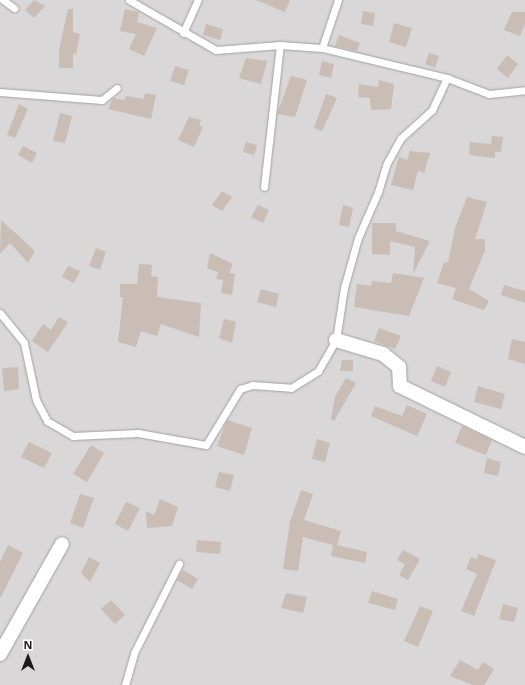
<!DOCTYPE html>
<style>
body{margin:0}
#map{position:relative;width:525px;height:685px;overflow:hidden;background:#ede8df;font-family:"Noto Sans",sans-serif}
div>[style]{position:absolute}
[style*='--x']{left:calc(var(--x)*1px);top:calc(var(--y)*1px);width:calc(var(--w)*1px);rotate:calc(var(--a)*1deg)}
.residential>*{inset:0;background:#d9d7d7}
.building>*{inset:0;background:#c9bdb5}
.roads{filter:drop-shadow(0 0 1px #a1a1a1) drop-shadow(0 0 1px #a1a1a1)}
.lane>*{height:7px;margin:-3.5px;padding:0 3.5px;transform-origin:3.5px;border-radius:3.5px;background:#fff}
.street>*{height:14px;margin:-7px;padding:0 7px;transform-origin:7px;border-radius:7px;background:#fff}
span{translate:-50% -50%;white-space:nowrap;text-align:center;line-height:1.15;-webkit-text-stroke:3px #fff;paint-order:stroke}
.north{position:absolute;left:8px;top:637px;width:40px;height:40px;-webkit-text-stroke:3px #fff;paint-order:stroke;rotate:0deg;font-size:11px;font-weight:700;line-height:16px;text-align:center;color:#1a1a1a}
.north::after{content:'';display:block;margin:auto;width:14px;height:18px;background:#1a1a1a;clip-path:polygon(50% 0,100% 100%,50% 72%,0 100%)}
</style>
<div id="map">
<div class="residential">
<i style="clip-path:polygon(0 0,525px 0,525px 685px,0 685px)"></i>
</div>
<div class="building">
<i style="clip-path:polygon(34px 0,45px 6px,34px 18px,25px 10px)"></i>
<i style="clip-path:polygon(256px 0,290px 0,285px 12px)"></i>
<i style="clip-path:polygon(68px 9px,73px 9px,73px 32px,80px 34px,76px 54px,73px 53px,73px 68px,59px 68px,59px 50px)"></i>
<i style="clip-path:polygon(125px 9px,139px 12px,137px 22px,157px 28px,144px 56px,129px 49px,136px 34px,120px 31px)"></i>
<i style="clip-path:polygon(363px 11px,375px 13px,373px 26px,361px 24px)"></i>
<i style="clip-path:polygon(512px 12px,525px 12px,525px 24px,520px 36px,504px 30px)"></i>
<i style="clip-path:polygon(394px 23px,412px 28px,406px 47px,389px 42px)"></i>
<i style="clip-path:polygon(206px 24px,223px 29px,220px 40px,203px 35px)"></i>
<i style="clip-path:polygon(339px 35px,360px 43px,357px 51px,335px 46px)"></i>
<i style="clip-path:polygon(429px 53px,439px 56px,435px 68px,425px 64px)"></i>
<i style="clip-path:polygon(507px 55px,518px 64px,508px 78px,497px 69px)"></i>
<i style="clip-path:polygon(246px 58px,267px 61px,261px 84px,239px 78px)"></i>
<i style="clip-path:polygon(322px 61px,334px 64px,331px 78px,319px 75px)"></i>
<i style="clip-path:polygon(175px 66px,189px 70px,184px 85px,170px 81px)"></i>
<i style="clip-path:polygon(291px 76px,307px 80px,295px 117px,277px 114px)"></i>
<i style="clip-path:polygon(379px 80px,394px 84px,391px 109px,371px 110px,370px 98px,358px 97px,359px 84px,378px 87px)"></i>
<i style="clip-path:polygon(145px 93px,156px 95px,151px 119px,108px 109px,113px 98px,125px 100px,126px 96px,144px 99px)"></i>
<i style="clip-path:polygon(326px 94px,337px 98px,322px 131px,314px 128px)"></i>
<i style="clip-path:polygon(19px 104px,28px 109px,15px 138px,7px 135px)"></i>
<i style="clip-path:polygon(60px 113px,72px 116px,65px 143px,53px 141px)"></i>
<i style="clip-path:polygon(189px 117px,201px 120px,199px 125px,203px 127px,194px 147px,178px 140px)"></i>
<i style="clip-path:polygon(492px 136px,503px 137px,501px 152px,495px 152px,495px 158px,469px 155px,470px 142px,491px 144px)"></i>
<i style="clip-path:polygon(246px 142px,257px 145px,254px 155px,243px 152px)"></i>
<i style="clip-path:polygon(23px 146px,37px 153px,32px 163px,18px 155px)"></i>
<i style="clip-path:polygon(410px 151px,430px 153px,424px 173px,418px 171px,413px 190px,391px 185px,399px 157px,407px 160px)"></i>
<i style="clip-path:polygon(222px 191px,232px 197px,222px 211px,212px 205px)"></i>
<i style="clip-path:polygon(467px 197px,487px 202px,475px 239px,485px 239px,485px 250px,469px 289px,489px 301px,484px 310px,452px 299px,456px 288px,437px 283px,444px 262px,448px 263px,455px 228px)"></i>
<i style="clip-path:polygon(258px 205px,269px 210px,263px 223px,251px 217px)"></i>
<i style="clip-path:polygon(343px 205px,353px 208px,349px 227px,339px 225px)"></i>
<i style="clip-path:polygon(1px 220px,35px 251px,28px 263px,10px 243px,0 254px)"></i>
<i style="clip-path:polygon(372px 223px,396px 223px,396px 231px,430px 241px,413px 274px,415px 247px,390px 241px,390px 255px,372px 254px)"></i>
<i style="clip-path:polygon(96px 248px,106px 252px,100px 270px,89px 266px)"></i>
<i style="clip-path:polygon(210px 253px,233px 264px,229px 273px,235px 274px,232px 295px,221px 293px,223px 280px,216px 279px,218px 272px,207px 268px)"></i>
<i style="clip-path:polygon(139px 264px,152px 265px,151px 276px,158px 277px,157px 297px,201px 303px,199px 337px,161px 324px,157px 336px,141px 331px,136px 347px,118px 342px,123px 297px,120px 297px,120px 284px,137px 284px)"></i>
<i style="clip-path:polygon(68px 266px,80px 271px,74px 283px,62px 277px)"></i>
<i style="clip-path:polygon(393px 273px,424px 278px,409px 316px,354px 307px,357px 284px,371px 286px,372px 281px,391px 283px)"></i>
<i style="clip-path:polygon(504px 285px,525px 291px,525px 303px,501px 295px)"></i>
<i style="clip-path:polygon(261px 289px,279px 294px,276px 307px,257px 302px)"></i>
<i style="clip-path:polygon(59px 317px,68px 322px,48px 352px,32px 341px,43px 324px,51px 330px)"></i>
<i style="clip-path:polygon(224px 319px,236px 322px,232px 343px,219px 338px)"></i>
<i style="clip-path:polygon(379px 328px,401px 336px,395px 349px,374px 341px)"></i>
<i style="clip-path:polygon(512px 339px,525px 342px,525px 364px,508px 359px)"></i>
<i style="clip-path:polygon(342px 360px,353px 360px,353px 371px,340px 371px)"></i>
<i style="clip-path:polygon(437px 366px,451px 372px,445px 387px,431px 381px)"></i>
<i style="clip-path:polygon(18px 367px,19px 389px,4px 391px,2px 368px)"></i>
<i style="clip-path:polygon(346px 378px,356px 383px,334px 421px,331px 419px,335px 397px)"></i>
<i style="clip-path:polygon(478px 386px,505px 394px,501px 409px,474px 402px)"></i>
<i style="clip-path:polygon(407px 405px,427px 414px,417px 436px,371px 416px,375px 406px,402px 416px)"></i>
<i style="clip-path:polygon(227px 420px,252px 428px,244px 455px,217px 446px)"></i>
<i style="clip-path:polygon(462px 426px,492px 440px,486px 455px,455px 443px)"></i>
<i style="clip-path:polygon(317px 439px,330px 443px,325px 462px,312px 459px)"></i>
<i style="clip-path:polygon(29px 442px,52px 453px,44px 468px,21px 457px)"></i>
<i style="clip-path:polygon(91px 445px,104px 453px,87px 482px,73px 474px)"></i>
<i style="clip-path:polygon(487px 458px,501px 462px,498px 476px,484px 473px)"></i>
<i style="clip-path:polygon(219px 472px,234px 475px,230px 491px,215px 487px)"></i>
<i style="clip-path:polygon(301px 490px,313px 494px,304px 520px,341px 531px,337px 545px,367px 552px,365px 563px,331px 556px,333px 545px,303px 537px,298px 571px,283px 569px,290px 522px)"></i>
<i style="clip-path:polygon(80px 494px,94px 498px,83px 528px,70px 523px)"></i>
<i style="clip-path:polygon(160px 499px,178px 507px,172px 526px,147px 528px,146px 511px,154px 515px)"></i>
<i style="clip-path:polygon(126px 502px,140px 508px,128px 531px,115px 524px)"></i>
<i style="clip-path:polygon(197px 540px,221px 542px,220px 554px,196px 552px)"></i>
<i style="clip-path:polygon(8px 545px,23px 553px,0 599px,0 562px)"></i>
<i style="clip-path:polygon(403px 550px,420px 559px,408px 580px,399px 575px,405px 564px,397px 560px)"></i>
<i style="clip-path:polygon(478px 554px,496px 560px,474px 616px,461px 611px,477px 574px,466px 569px,471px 557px,477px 559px)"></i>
<i style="clip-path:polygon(89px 557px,100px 563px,90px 582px,81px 573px)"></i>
<i style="clip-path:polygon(183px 570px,198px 579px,192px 589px,177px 580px)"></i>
<i style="clip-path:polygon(372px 591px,398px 599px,395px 610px,368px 603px)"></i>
<i style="clip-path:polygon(286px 593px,307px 597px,303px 613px,281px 608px)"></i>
<i style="clip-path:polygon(111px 600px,125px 615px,115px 624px,101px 609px)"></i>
<i style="clip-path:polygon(503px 604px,518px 608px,514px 622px,499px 619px)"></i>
<i style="clip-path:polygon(420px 606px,433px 611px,418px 647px,404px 641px)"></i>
<i style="clip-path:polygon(460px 660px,478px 670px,483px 662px,494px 669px,484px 685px,472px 685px,450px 676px)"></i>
</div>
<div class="roads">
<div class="lane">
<i style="--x:3;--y:0;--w:14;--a:36"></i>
<i style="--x:129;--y:0;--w:100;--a:29.9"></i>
<i style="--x:216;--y:50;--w:64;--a:-4.5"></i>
<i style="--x:280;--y:45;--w:42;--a:4.1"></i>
<i style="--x:322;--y:48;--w:51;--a:-71.6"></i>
<i style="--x:183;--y:33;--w:36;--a:-66"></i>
<i style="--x:322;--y:48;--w:129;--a:13.5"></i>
<i style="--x:0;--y:92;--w:102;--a:4.5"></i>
<i style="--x:102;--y:100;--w:19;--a:-39"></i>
<i style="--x:264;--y:187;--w:143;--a:-83.6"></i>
<i style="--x:0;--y:313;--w:38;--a:51"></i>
<i style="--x:24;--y:343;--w:58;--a:78.1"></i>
<i style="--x:36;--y:400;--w:24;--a:62"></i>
<i style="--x:47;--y:421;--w:30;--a:30"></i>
<i style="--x:73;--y:436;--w:65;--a:-2.6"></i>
<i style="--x:138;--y:433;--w:69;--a:10"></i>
<i style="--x:206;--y:445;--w:66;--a:-58.7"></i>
<i style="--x:240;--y:389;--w:13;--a:-18"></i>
<i style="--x:252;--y:385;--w:39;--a:4"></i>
<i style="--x:291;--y:388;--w:32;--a:-32"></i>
<i style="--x:318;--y:371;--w:36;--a:-60"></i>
<i style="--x:336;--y:340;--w:53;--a:-81.3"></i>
<i style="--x:344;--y:288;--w:52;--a:-74.4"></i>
<i style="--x:358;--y:238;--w:50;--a:-66.5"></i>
<i style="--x:378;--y:192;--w:30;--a:-73"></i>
<i style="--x:387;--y:163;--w:29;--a:-61"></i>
<i style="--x:401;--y:138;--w:42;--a:-42.1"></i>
<i style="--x:432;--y:110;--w:35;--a:-65"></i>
<i style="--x:447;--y:78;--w:45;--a:20.9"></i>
<i style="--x:489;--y:94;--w:36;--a:-6"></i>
<i style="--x:125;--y:685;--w:33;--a:-74"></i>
<i style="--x:134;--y:653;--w:100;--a:-63.2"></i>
</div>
<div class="street">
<i style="--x:336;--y:340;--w:49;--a:16.6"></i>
<i style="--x:383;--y:354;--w:21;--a:39"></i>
<i style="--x:399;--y:367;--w:19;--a:87"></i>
<i style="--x:400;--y:386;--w:139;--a:26"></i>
<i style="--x:0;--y:654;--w:126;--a:-60.6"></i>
</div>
</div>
<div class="north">N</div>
</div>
